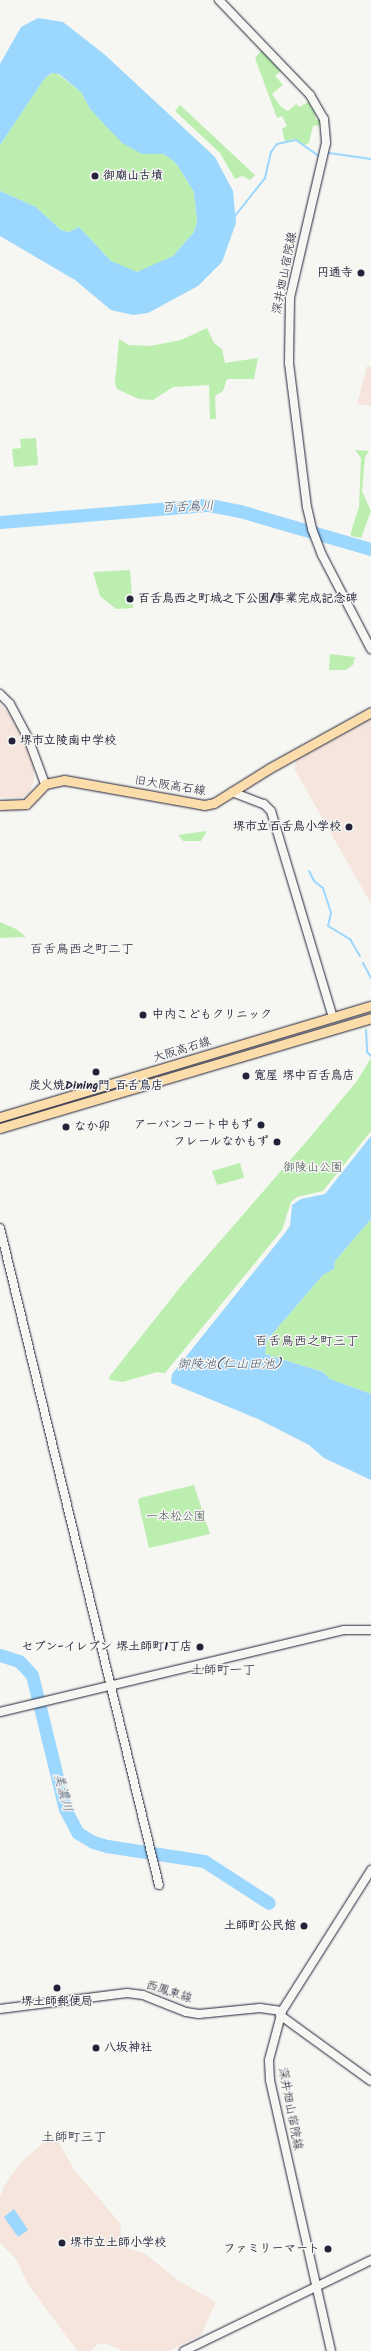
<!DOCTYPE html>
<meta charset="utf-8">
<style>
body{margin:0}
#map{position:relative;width:371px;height:2351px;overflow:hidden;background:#f6f6f2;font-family:Kalam,"Klee One",sans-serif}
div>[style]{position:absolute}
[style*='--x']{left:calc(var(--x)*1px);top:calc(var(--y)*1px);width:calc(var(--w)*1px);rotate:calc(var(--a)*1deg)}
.built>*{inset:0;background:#f5e5dc}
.green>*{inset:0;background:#bcefaf}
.water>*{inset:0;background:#9cd7fd}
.stream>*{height:2px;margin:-1px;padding:0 1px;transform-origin:1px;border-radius:1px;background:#9cd7fd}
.river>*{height:13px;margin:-6.5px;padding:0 6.5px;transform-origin:6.5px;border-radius:6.5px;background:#9cd7fd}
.roads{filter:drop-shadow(0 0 1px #22223b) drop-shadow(0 0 1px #22223b)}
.secondary>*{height:8px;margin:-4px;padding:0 4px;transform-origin:4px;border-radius:4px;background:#f6f6f2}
.primary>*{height:9px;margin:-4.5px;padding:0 4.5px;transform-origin:4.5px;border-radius:4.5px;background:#fbddab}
.dots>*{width:11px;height:11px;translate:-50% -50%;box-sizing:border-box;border:2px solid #f6f6f2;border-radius:50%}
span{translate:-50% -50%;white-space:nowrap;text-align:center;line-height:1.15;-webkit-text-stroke:3px #f6f6f2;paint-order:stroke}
.poi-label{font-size:12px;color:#22223b;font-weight:700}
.left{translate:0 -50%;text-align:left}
.right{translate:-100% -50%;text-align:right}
.street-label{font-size:12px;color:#22223b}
.park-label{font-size:12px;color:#485558}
.water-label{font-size:13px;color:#475875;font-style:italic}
.neighbourhood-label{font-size:13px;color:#22223b}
</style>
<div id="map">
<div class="built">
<i style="clip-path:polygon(367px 366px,371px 367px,371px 406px,357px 404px)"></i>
<i style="clip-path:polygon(0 704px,14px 719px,34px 763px,34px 782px,29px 793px,20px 798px,0 797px)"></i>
<i style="clip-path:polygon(371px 719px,371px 904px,294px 768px,297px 759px)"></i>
<i style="clip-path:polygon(51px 2137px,56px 2138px,75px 2171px,120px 2223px,122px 2239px,129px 2249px,144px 2253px,179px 2281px,216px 2302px,201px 2335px,168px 2351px,123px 2351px,108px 2344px,98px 2344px,90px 2351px,78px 2351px,75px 2348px,27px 2283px,17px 2260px,0 2243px,0 2197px,4px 2186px,22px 2161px)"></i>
</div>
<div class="green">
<i style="clip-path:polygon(262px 50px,282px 70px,275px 76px,283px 85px,272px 94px,281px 107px,288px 111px,296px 104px,300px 107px,308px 102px,314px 111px,316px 120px,319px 119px,321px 125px,313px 126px,309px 143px,305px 145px,293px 139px,285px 142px,282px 129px,287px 126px,282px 116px,277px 118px,255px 58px)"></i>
<i style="clip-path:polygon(55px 72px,81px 92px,90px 109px,142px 154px,164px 154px,176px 163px,194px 192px,197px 222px,194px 232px,173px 256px,140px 272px,127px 270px,111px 261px,79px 227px,69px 232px,61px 230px,36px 207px,0 191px,0 145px,45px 78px)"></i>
<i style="clip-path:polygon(180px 105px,255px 175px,250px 180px,242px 176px,235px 179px,220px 153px,175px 111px)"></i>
<i style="clip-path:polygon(207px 328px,214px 343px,222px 349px,225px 363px,258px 358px,254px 379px,227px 379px,223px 391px,215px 396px,216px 419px,210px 419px,209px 385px,173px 387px,153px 400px,139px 399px,117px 389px,115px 383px,119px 339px,129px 345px,150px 346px,181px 340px)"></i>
<i style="clip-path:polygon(36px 438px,38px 465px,14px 467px,12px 449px,21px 448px,20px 439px)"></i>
<i style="clip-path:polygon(355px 450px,369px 451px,365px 457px,362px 491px,371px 511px,361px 538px,351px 536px,351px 532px,359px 507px,361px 458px)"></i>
<i style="clip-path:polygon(130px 570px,133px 608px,116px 609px,100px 596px,93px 572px)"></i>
<i style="clip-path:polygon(330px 654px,355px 657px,353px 665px,346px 670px,329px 670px)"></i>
<i style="clip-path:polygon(207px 831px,201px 841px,183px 841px,178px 835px)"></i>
<i style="clip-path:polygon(0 922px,16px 929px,26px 937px,0 938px)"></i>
<i style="clip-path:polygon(371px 1058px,371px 1131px,323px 1191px,297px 1197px,291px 1202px,282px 1230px,165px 1373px,157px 1372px,123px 1382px,110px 1380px,109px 1377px,182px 1285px,306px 1142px,357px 1081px)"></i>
<i style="clip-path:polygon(240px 1163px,244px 1178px,217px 1185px,212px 1171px)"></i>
<i style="clip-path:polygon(371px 1219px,371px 1394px,330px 1379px,323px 1372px,265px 1354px,267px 1340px,323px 1275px,334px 1269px,335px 1261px)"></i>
<i style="clip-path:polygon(194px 1485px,210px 1534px,149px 1548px,138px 1501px,140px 1498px)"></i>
</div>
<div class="water">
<i style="clip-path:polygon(38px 18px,63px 22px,104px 54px,215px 157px,233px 191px,236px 223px,222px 262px,198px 286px,148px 313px,133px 315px,111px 310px,75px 280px,0 236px,0 191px,36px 207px,61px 230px,69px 232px,79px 227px,111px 261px,137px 272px,173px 256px,194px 232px,197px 222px,194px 192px,176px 163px,164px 154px,142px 154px,122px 143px,90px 109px,81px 92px,59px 74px,52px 73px,45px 78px,0 145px,0 64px,21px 27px)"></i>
<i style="clip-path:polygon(371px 1136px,371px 1219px,335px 1261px,334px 1269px,323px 1275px,267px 1340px,265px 1354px,323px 1372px,330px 1379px,371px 1394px,371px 1480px,324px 1458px,309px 1445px,258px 1419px,171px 1383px,172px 1374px,285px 1233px,290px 1226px,292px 1205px,301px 1199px,325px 1194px)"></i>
<i style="clip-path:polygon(14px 2209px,28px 2230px,18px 2237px,4px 2217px)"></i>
</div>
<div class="stream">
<i style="--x:329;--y:153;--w:42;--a:8.1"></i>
<i style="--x:235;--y:216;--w:48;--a:-51.7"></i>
<i style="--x:265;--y:178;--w:27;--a:-77"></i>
<i style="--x:271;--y:152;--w:10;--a:-53"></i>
<i style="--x:277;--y:144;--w:19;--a:-12"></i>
<i style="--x:296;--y:140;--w:28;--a:35"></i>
<i style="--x:309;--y:871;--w:11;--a:63"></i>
<i style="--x:314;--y:881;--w:11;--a:38"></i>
<i style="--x:323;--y:888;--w:26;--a:72"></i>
<i style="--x:331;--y:913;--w:13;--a:103"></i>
<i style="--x:328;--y:926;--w:26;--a:31"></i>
<i style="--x:350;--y:939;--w:20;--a:60"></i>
<i style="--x:363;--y:963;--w:17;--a:62"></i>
<i style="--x:366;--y:1030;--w:22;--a:87"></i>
<i style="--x:367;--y:1052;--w:6;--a:45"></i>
</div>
<div class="river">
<i style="--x:0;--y:522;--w:210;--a:-4.7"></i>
<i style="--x:209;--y:505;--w:32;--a:11"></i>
<i style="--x:240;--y:511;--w:136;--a:16.2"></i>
<i style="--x:0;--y:1655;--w:20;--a:18"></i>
<i style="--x:19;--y:1661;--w:19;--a:47"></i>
<i style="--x:32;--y:1675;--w:138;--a:76.2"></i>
<i style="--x:65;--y:1809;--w:27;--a:62"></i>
<i style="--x:78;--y:1833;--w:17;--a:31"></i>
<i style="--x:93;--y:1842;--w:15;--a:16"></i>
<i style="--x:107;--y:1846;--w:98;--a:8.8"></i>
<i style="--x:204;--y:1861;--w:77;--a:32.9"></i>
</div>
<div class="roads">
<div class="secondary">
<i style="--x:219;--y:0;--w:132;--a:46.2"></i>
<i style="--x:310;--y:95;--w:28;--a:60"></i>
<i style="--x:324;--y:119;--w:24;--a:85"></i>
<i style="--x:326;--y:143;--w:159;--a:103.1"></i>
<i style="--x:290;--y:298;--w:65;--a:90.9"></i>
<i style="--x:289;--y:363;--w:145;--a:82.9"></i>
<i style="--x:307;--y:507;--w:23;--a:77"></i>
<i style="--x:312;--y:529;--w:28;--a:69"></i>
<i style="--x:322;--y:555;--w:106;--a:62.5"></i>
<i style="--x:0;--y:694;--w:14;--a:45"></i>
<i style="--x:10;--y:704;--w:38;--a:62"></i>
<i style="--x:28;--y:738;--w:49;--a:69.7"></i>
<i style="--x:232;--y:792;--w:34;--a:21"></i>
<i style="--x:264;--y:804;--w:10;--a:45"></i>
<i style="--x:271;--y:811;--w:216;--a:73.3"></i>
<i style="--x:0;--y:1228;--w:676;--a:76.4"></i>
<i style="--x:0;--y:1712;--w:354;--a:-13.4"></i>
<i style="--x:344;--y:1630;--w:27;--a:0"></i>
<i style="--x:0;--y:2009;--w:128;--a:-7.2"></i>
<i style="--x:127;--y:1993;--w:16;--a:7"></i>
<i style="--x:143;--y:1995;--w:46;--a:21.6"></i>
<i style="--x:186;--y:2012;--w:13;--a:9"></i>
<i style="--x:199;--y:2014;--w:61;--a:-5.6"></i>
<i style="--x:260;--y:2008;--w:22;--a:8"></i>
<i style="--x:280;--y:2015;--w:112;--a:36"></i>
<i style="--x:184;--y:2351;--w:208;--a:-25.9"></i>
<i style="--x:331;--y:2351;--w:278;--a:-102.7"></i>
<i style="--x:270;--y:2080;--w:20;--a:-93"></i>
<i style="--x:269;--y:2060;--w:51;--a:-75.1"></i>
<i style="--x:282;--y:2011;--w:167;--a:-57.7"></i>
</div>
<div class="primary">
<i style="--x:0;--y:805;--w:26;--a:-2"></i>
<i style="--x:26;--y:804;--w:28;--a:-46"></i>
<i style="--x:45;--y:784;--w:19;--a:-12"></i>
<i style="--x:64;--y:780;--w:142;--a:10.1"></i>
<i style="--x:204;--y:805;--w:10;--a:-11"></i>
<i style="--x:214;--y:803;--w:66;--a:-32"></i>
<i style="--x:270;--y:768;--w:115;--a:-29"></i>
<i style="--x:0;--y:1117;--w:387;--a:-16.7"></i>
<i style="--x:0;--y:1128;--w:387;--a:-16.5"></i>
</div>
</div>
<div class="dots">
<i style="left:95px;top:176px;background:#22223b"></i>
<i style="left:361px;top:273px;background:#22223b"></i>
<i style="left:130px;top:599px;background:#22223b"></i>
<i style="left:12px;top:741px;background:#22223b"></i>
<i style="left:349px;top:827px;background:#22223b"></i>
<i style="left:143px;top:1015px;background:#22223b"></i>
<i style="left:96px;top:1072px;background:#22223b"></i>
<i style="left:246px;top:1076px;background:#22223b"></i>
<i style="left:261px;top:1125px;background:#22223b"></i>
<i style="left:66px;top:1127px;background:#22223b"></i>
<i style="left:277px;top:1142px;background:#22223b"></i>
<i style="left:200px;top:1647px;background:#22223b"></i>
<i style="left:304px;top:1926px;background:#22223b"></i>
<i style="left:57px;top:1988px;background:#22223b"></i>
<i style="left:96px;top:2048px;background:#22223b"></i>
<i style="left:62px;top:2243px;background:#22223b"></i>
<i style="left:328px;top:2249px;background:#22223b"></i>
</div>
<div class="poi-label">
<span class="left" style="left:103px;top:176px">御廟山古墳</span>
<span class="right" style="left:353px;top:273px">円通寺</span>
<span class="left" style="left:138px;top:599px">百舌鳥西之町城之下公園/事業完成記念碑</span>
<span class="left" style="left:20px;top:741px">堺市立陵南中学校</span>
<span class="right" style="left:341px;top:827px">堺市立百舌鳥小学校</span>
<span class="left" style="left:152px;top:1015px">中内こどもクリニック</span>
<span class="left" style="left:254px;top:1076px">寛屋 堺中百舌鳥店</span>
<span style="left:96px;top:1086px">炭火焼Dining門 百舌鳥店</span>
<span class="right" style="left:253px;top:1125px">アーバンコート中もず</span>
<span class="left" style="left:74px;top:1127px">なか卯</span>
<span class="right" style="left:269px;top:1142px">フレールなかもず</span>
<span class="right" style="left:192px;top:1647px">セブン-イレブン 堺土師町1丁店</span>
<span class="right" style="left:296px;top:1926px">土師町公民館</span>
<span style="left:57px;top:2002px">堺土師郵便局</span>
<span class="left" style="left:104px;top:2048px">八坂神社</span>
<span class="left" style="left:70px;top:2243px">堺市立土師小学校</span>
<span class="right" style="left:320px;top:2249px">ファミリーマート</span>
</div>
<div class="street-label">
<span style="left:285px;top:273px;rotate:-79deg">深井畑山宿院線</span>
<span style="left:170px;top:786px;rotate:9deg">旧大阪高石線</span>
<span style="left:182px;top:1050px;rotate:-17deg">大阪高石線</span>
<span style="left:169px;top:1992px;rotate:18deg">西鳳東線</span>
<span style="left:290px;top:2109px;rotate:79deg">深井畑山宿院線</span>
</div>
<div class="park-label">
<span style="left:313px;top:1168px">御陵山公園</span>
<span style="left:176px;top:1517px">一本松公園</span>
</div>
<div class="water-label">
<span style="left:188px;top:508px;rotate:-2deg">百舌鳥川</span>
<span style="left:229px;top:1365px">御陵池(仁山田池)</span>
<span style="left:62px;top:1793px;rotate:75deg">美濃川</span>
</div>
<div class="neighbourhood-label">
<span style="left:82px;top:950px">百舌鳥西之町二丁</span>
<span style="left:307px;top:1342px">百舌鳥西之町三丁</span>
<span style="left:223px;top:1671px">土師町一丁</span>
<span style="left:74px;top:2138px">土師町三丁</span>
</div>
</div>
